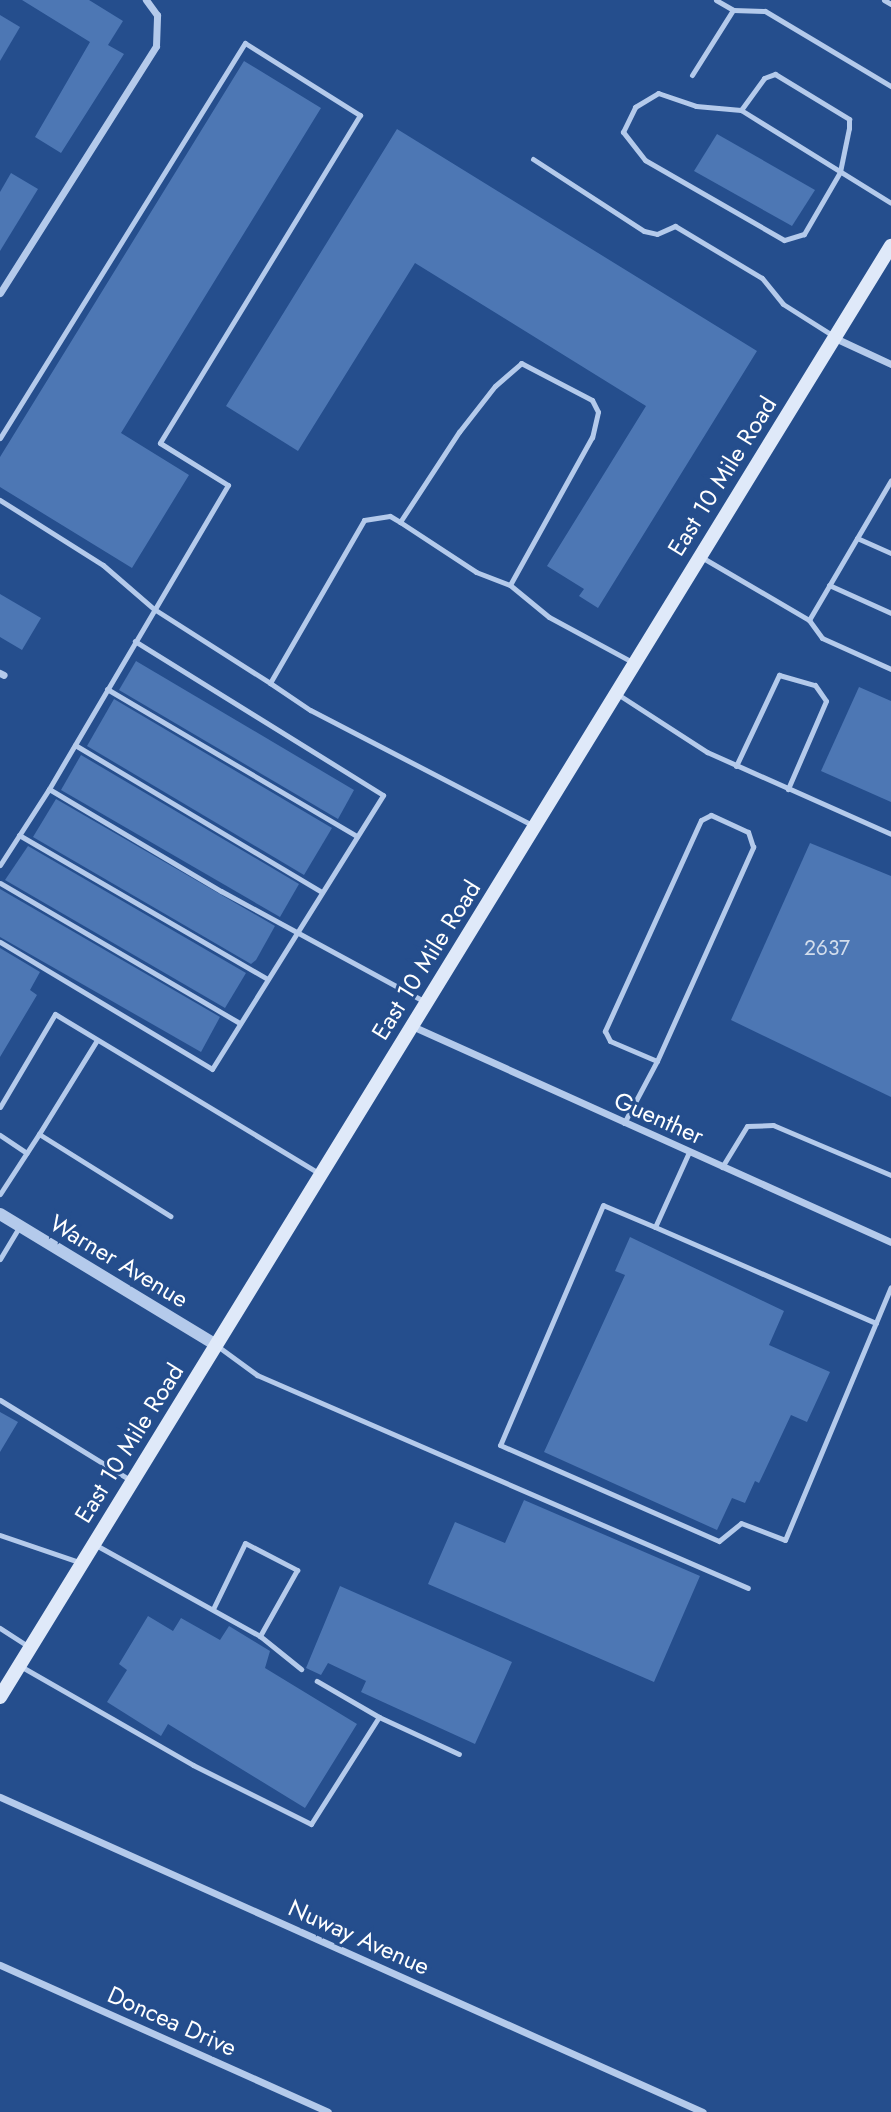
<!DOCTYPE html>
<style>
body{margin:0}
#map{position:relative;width:891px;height:2112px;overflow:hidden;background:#254e8d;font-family:Jost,sans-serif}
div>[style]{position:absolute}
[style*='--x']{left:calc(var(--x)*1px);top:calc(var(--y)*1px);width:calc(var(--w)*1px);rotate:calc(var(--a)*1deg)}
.building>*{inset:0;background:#4d77b4}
.service>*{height:5px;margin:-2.5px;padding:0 2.5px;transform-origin:2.5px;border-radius:2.5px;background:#b4caeb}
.minor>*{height:7px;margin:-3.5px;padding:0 3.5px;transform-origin:3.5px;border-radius:3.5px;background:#b4caeb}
.tertiary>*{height:12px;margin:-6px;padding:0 6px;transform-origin:6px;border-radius:6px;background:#b4caeb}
.secondary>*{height:14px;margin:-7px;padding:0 7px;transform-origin:7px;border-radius:7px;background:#dfe9f9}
span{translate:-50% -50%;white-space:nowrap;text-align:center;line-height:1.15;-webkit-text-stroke:6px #254e8d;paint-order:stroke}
.number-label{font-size:21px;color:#d2ddec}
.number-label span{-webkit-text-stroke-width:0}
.street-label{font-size:24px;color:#fff}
</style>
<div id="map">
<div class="building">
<i style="clip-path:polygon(22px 0,89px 0,123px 21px,108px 45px,124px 54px,61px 153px,35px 137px,90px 42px)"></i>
<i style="clip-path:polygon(0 15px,20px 27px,0 61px)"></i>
<i style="clip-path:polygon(244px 61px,321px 108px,121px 433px,189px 475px,132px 568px,0 487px,0 457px)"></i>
<i style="clip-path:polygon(397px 129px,757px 351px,598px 608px,579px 596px,584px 589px,547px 566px,646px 406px,415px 263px,298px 451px,226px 406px)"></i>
<i style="clip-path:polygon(717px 134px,815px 190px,792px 226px,694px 171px)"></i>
<i style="clip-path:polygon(11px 173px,38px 189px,0 251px,0 192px)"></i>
<i style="clip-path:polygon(0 594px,41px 618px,22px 650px,0 637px)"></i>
<i style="clip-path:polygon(136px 661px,354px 790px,338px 819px,119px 690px)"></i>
<i style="clip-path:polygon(859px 687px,891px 701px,891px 802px,821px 771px)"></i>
<i style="clip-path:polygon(114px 699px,332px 828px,304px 875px,87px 746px)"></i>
<i style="clip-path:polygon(81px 755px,299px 884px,280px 917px,61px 790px)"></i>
<i style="clip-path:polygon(56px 799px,275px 926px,256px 960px,251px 964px,33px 837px)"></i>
<i style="clip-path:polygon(810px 843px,891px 876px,891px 1097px,731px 1020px)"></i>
<i style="clip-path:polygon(28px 846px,246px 973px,225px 1008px,5px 880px)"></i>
<i style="clip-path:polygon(0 889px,220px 1017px,201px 1052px,0 937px)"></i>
<i style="clip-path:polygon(0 948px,40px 972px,30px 990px,37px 995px,0 1057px)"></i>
<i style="clip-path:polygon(630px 1237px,784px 1311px,769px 1345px,830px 1372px,807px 1422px,791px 1415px,759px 1483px,755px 1481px,745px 1503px,732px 1498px,717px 1530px,544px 1452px,625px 1275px,615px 1271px)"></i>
<i style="clip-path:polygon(0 1412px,18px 1422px,0 1452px)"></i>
<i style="clip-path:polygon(524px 1500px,700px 1576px,654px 1682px,428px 1584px,455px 1522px,505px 1543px)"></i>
<i style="clip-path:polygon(340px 1586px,512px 1662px,475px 1744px,361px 1692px,366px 1681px,328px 1663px,321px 1675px,306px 1668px)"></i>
<i style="clip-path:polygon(148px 1616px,173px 1631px,181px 1618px,220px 1640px,229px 1626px,270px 1651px,265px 1668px,357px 1724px,305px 1808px,168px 1724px,161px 1736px,107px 1702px,127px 1670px,119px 1664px)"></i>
</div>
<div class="service">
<i style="--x:716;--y:0;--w:20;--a:30"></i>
<i style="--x:733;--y:10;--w:32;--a:2"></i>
<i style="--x:765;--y:11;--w:147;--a:30.8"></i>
<i style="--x:884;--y:0;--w:8;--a:30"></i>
<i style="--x:775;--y:74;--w:87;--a:31.3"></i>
<i style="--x:849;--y:119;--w:9;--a:90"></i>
<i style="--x:849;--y:128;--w:45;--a:101.6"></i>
<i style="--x:840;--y:172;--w:72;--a:120.1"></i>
<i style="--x:804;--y:234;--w:21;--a:163"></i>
<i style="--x:784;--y:240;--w:160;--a:-150.1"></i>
<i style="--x:645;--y:160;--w:36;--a:-128"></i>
<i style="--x:623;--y:132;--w:28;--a:-64"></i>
<i style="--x:635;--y:107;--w:27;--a:-31"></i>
<i style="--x:658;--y:93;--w:40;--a:18.9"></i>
<i style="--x:696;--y:106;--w:45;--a:5.1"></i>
<i style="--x:741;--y:110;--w:39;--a:-54"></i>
<i style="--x:764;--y:78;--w:12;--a:-20"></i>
<i style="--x:692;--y:75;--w:77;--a:-57.8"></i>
<i style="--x:741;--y:110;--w:176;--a:31.8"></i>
<i style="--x:533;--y:159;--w:132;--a:33"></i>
<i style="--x:644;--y:231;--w:13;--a:13"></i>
<i style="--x:657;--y:234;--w:20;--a:-24"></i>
<i style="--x:675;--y:226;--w:101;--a:30.9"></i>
<i style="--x:762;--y:278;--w:33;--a:51"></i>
<i style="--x:783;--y:304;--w:62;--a:32.4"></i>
<i style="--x:0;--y:438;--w:465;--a:-58.2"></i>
<i style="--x:245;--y:43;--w:136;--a:32.1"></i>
<i style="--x:360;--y:115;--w:384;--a:121.4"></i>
<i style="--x:160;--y:443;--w:80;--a:31.7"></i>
<i style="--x:228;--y:485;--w:353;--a:120.5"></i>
<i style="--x:0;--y:500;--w:122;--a:32.3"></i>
<i style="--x:103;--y:565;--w:67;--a:40.8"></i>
<i style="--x:154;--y:609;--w:138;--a:32.5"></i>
<i style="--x:400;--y:522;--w:91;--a:33.3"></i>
<i style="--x:476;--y:572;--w:36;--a:21"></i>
<i style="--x:857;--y:538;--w:37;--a:24"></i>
<i style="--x:703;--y:558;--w:123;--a:30.3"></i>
<i style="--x:809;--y:620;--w:22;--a:54"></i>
<i style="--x:822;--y:638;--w:76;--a:24.2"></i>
<i style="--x:829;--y:585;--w:68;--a:24.3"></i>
<i style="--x:809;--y:620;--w:162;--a:-59.6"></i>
<i style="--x:107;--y:689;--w:290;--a:30.5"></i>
<i style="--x:619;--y:695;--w:105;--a:32.9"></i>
<i style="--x:707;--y:752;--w:201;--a:24"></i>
<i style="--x:75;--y:745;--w:287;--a:30.8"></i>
<i style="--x:736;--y:766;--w:101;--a:-64.7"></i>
<i style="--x:779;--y:675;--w:37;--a:16"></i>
<i style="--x:815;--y:685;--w:19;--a:55"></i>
<i style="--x:826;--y:701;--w:96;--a:113.4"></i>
<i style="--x:534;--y:826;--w:252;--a:-152.6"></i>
<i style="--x:310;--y:710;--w:48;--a:-146"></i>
<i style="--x:270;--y:683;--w:188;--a:-60"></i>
<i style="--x:364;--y:520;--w:26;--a:-9"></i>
<i style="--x:390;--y:516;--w:12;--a:31"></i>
<i style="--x:400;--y:522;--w:108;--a:-56.8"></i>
<i style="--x:459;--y:432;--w:58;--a:-52"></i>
<i style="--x:495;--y:386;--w:35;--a:-41"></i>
<i style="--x:521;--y:363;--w:80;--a:27.5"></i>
<i style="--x:592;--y:400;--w:13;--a:63"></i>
<i style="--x:598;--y:412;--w:26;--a:103"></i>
<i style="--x:592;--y:437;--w:169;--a:119"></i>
<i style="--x:510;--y:585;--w:50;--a:39.4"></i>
<i style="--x:549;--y:617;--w:97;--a:28.4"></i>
<i style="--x:19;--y:835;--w:287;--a:30.1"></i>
<i style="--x:0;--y:865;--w:90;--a:-57.2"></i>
<i style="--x:49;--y:789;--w:200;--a:30.7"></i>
<i style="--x:221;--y:891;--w:231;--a:28.5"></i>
<i style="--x:0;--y:883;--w:278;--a:30.3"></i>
<i style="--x:0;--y:942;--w:247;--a:30.9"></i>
<i style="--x:212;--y:1069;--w:323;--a:-58"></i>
<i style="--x:383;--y:795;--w:292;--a:-148.2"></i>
<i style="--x:0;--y:1107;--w:108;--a:-59.4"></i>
<i style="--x:55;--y:1014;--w:310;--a:31.1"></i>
<i style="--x:624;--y:1123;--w:70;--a:-62"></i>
<i style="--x:657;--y:1061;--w:235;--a:-65.8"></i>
<i style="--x:753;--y:847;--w:16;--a:-108"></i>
<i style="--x:748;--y:832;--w:41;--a:-155.3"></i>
<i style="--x:711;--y:815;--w:11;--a:153"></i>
<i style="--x:701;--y:820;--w:232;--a:114.5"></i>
<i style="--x:605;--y:1031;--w:11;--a:63"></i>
<i style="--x:610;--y:1041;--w:51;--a:23.1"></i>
<i style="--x:39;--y:1134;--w:110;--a:-58.3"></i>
<i style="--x:0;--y:1135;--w:32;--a:34"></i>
<i style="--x:689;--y:1152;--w:82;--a:114.4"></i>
<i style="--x:655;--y:1227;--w:56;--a:-157.1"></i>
<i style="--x:603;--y:1205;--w:261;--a:113.2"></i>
<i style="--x:500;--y:1445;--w:239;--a:23.7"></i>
<i style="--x:719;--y:1541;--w:28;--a:-39"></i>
<i style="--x:741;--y:1523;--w:47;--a:21.1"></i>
<i style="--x:785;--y:1540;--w:274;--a:-67.3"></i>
<i style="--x:722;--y:1167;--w:48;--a:-58.6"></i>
<i style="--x:747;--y:1126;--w:26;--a:-2"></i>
<i style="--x:773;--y:1125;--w:128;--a:23"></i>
<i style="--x:0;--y:1194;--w:72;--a:-57"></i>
<i style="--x:39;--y:1134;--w:155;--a:32"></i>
<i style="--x:655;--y:1227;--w:241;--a:23.5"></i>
<i style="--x:0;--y:1259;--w:39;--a:-59"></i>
<i style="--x:216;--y:1345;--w:51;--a:36.2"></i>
<i style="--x:257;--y:1375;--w:535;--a:23.45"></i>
<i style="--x:0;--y:1400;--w:153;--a:31.6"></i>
<i style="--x:0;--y:1535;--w:83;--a:18.9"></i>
<i style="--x:94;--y:1544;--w:190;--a:29"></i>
<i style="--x:260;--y:1636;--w:53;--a:38.8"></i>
<i style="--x:213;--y:1609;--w:73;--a:-64.1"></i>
<i style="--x:245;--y:1543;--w:59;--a:27.4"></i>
<i style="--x:297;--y:1570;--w:76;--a:119.3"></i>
<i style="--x:0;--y:1628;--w:33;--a:33"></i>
<i style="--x:22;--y:1667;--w:197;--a:29.8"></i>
<i style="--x:193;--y:1765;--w:132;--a:26.6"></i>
<i style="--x:311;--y:1824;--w:127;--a:-57.6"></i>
<i style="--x:379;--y:1717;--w:72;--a:-149.9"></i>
<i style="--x:379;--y:1717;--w:88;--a:24.8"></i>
</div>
<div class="minor">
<i style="--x:0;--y:293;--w:292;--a:-57.7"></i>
<i style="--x:156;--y:46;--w:31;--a:-88"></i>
<i style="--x:157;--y:15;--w:19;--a:-126"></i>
<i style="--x:835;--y:338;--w:62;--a:24.9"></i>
<i style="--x:0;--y:673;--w:4;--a:27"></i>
<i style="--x:412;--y:1026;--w:525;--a:24.27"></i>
<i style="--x:0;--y:1797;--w:770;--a:24.14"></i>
<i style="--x:0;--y:1965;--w:359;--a:24.1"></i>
</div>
<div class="tertiary">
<i style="--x:0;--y:1214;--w:253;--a:31.2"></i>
</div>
<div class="secondary">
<i style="--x:0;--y:1697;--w:1703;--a:-58.45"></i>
</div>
<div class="number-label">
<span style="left:827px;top:948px">2637</span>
</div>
<div class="street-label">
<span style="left:722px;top:476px;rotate:-58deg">East 10 Mile Road</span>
<span style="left:426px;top:960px;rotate:-58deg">East 10 Mile Road</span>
<span style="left:659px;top:1118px;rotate:24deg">Guenther</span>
<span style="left:119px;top:1261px;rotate:31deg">Warner Avenue</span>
<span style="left:129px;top:1443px;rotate:-58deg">East 10 Mile Road</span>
<span style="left:359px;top:1937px;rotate:24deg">Nuway Avenue</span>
<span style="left:172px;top:2021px;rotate:24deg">Doncea Drive</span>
</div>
</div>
